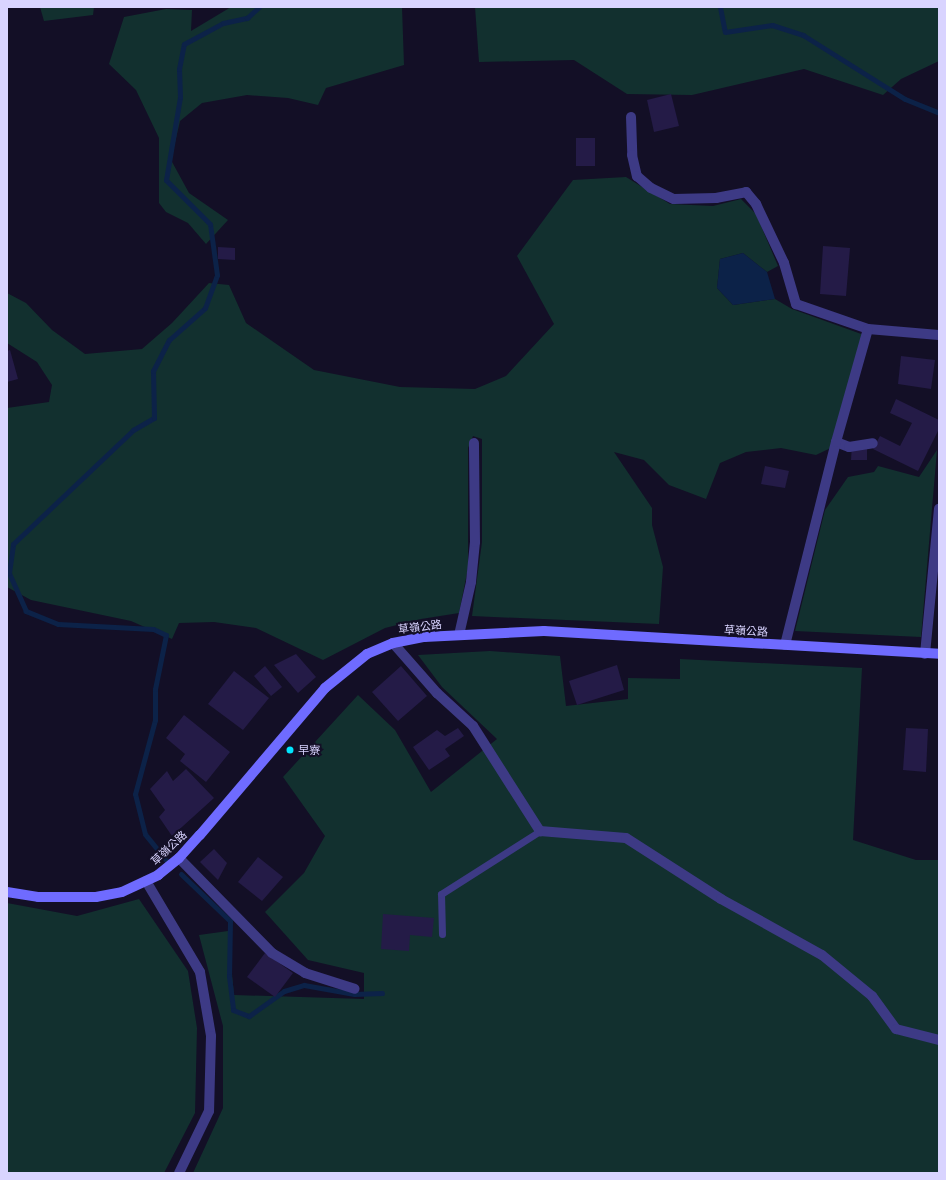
<!DOCTYPE html>
<meta charset="utf-8">
<style>
body{margin:0}
#map{position:relative;width:946px;height:1180px;overflow:hidden;background:#130f26;font-family:"Golos Text","Noto Sans TC",sans-serif}
div>[style]{position:absolute}
[style*='--x']{left:calc(var(--x)*1px);top:calc(var(--y)*1px);width:calc(var(--w)*1px);rotate:calc(var(--a)*1deg)}
.green>*{inset:0;background:#12302f}
.water>*{inset:0;background:#0c2248}
.stream>*{height:5px;margin:-2.5px;padding:0 2.5px;transform-origin:2.5px;border-radius:2.5px;background:#0c2248}
.building>*{inset:0;background:#241b47}
.service>*{height:7px;margin:-3.5px;padding:0 3.5px;transform-origin:3.5px;border-radius:3.5px;background:#3d3a85}
.minor>*{height:10px;margin:-5px;padding:0 5px;transform-origin:5px;border-radius:5px;background:#3d3a85}
.secondary>*{height:10px;margin:-5px;padding:0 5px;transform-origin:5px;border-radius:5px;background:#6f6bff}
.dots>*{width:11px;height:11px;translate:-50% -50%;box-sizing:border-box;border:2px solid #130f26;border-radius:50%}
span{translate:-50% -50%;white-space:nowrap;text-align:center;line-height:1.15;-webkit-text-stroke:4px #130f26;paint-order:stroke}
.street-label{font-size:11px;color:#d9d4ff}
.poi-label{font-size:11px;color:#d9d4ff}
.left{translate:0 -50%;text-align:left}
.frame{position:absolute;inset:0;border:8px solid #d9d4ff;pointer-events:none}
</style>
<div id="map">
<div class="green">
<i style="clip-path:polygon(40px 7px,94px 7px,93px 15px,44px 21px)"></i>
<i style="clip-path:polygon(231px 7px,402px 7px,404px 65px,326px 88px,318px 105px,288px 98px,247px 95px,202px 103px,180px 121px,171px 160px,189px 193px,228px 220px,206px 244px,188px 223px,166px 212px,159px 203px,159px 138px,136px 90px,109px 64px,124px 17px,166px 9px,192px 10px,191px 31px)"></i>
<i style="clip-path:polygon(475px 7px,939px 7px,939px 61px,901px 79px,883px 95px,804px 69px,692px 95px,627px 94px,574px 60px,479px 62px)"></i>
<i style="clip-path:polygon(626px 177px,670px 204px,713px 206px,741px 199px,756px 214px,778px 266px,767px 272px,743px 253px,720px 259px,717px 288px,733px 305px,775px 299px,792px 309px,864px 335px,839px 444px,816px 455px,781px 448px,746px 452px,720px 463px,706px 499px,669px 485px,644px 460px,614px 452px,652px 508px,652px 525px,663px 567px,659px 624px,472px 616px,482px 542px,482px 439px,473px 436px,468px 448px,468px 568px,459px 613px,421px 619px,385px 628px,323px 660px,256px 628px,214px 622px,179px 623px,172px 639px,131px 621px,31px 600px,7px 587px,7px 408px,49px 402px,52px 385px,37px 362px,7px 343px,7px 293px,26px 303px,52px 330px,85px 354px,142px 349px,172px 323px,209px 283px,229px 285px,246px 323px,314px 370px,400px 387px,475px 389px,506px 376px,554px 324px,517px 256px,573px 180px)"></i>
<i style="clip-path:polygon(937px 450px,921px 637px,795px 631px,825px 510px,848px 477px,874px 472px,878px 466px,919px 477px)"></i>
<i style="clip-path:polygon(490px 651px,560px 656px,566px 706px,628px 699px,628px 678px,680px 679px,680px 659px,862px 668px,853px 840px,916px 860px,939px 860px,939px 1173px,193px 1173px,223px 1108px,223px 1026px,199px 935px,228px 931px,234px 995px,364px 999px,364px 973px,308px 960px,265px 912px,304px 873px,325px 836px,283px 777px,358px 695px,395px 730px,431px 792px,497px 739px,442px 687px,418px 655px)"></i>
<i style="clip-path:polygon(139px 899px,188px 971px,197px 1028px,195px 1113px,164px 1173px,7px 1173px,7px 903px,77px 916px)"></i>
</div>
<div class="water">
<i style="clip-path:polygon(743px 253px,767px 272px,775px 299px,733px 305px,717px 288px,720px 259px)"></i>
</div>
<div class="stream">
<i style="--x:720;--y:7;--w:25;--a:79"></i>
<i style="--x:725;--y:32;--w:48;--a:-8.5"></i>
<i style="--x:772;--y:25;--w:33;--a:18"></i>
<i style="--x:803;--y:35;--w:120;--a:32.1"></i>
<i style="--x:905;--y:99;--w:37;--a:22"></i>
<i style="--x:166;--y:860;--w:33;--a:-129"></i>
<i style="--x:145;--y:834;--w:41;--a:-104"></i>
<i style="--x:135;--y:794;--w:77;--a:-74.9"></i>
<i style="--x:155;--y:720;--w:31;--a:-90"></i>
<i style="--x:155;--y:689;--w:55;--a:-78.5"></i>
<i style="--x:166;--y:635;--w:14;--a:-155"></i>
<i style="--x:153;--y:629;--w:95;--a:-177"></i>
<i style="--x:58;--y:624;--w:35;--a:-158"></i>
<i style="--x:26;--y:611;--w:42;--a:-114.1"></i>
<i style="--x:9;--y:573;--w:29;--a:-82"></i>
<i style="--x:13;--y:544;--w:166;--a:-43.5"></i>
<i style="--x:133;--y:430;--w:24;--a:-30"></i>
<i style="--x:154;--y:418;--w:47;--a:-91.2"></i>
<i style="--x:153;--y:371;--w:35;--a:-63"></i>
<i style="--x:169;--y:340;--w:48;--a:-41.6"></i>
<i style="--x:205;--y:308;--w:35;--a:-70"></i>
<i style="--x:217;--y:275;--w:51;--a:-97.8"></i>
<i style="--x:210;--y:224;--w:62;--a:-135"></i>
<i style="--x:166;--y:180;--w:84;--a:-80.4"></i>
<i style="--x:180;--y:97;--w:28;--a:-92"></i>
<i style="--x:179;--y:69;--w:25;--a:-79"></i>
<i style="--x:184;--y:44;--w:44;--a:-28.3"></i>
<i style="--x:223;--y:23;--w:25;--a:-12"></i>
<i style="--x:247;--y:18;--w:16;--a:-43"></i>
<i style="--x:181;--y:874;--w:68;--a:43.8"></i>
<i style="--x:230;--y:921;--w:55;--a:91"></i>
<i style="--x:229;--y:976;--w:34;--a:83"></i>
<i style="--x:233;--y:1010;--w:17;--a:21"></i>
<i style="--x:249;--y:1016;--w:43;--a:-35.5"></i>
<i style="--x:284;--y:991;--w:21;--a:-17"></i>
<i style="--x:304;--y:985;--w:51;--a:10.2"></i>
<i style="--x:354;--y:994;--w:28;--a:-2"></i>
</div>
<div class="building">
<i style="clip-path:polygon(671px 94px,679px 126px,654px 132px,647px 100px)"></i>
<i style="clip-path:polygon(576px 138px,595px 138px,595px 166px,576px 166px)"></i>
<i style="clip-path:polygon(823px 246px,850px 248px,846px 296px,820px 294px)"></i>
<i style="clip-path:polygon(218px 247px,235px 248px,235px 260px,218px 259px)"></i>
<i style="clip-path:polygon(10px 350px,18px 379px,7px 382px,7px 351px)"></i>
<i style="clip-path:polygon(901px 356px,935px 360px,931px 389px,898px 384px)"></i>
<i style="clip-path:polygon(896px 399px,939px 420px,939px 429px,918px 471px,873px 449px,880px 436px,900px 446px,912px 423px,890px 413px)"></i>
<i style="clip-path:polygon(852px 445px,867px 446px,867px 460px,851px 460px)"></i>
<i style="clip-path:polygon(765px 466px,789px 471px,785px 488px,761px 484px)"></i>
<i style="clip-path:polygon(296px 654px,316px 677px,298px 693px,274px 665px)"></i>
<i style="clip-path:polygon(617px 665px,624px 690px,577px 705px,569px 681px)"></i>
<i style="clip-path:polygon(265px 666px,282px 687px,271px 696px,254px 676px)"></i>
<i style="clip-path:polygon(401px 666px,427px 696px,398px 721px,372px 692px)"></i>
<i style="clip-path:polygon(234px 671px,269px 698px,243px 730px,208px 704px)"></i>
<i style="clip-path:polygon(184px 715px,230px 752px,206px 782px,180px 761px,185px 754px,166px 738px)"></i>
<i style="clip-path:polygon(458px 728px,464px 736px,445px 749px,450px 756px,429px 770px,413px 747px,437px 730px,445px 736px)"></i>
<i style="clip-path:polygon(906px 728px,928px 729px,926px 772px,903px 770px)"></i>
<i style="clip-path:polygon(186px 769px,214px 798px,172px 836px,159px 817px,165px 810px,150px 789px,167px 771px,173px 781px)"></i>
<i style="clip-path:polygon(214px 849px,227px 863px,218px 880px,200px 862px)"></i>
<i style="clip-path:polygon(258px 857px,283px 877px,262px 901px,238px 882px)"></i>
<i style="clip-path:polygon(383px 914px,434px 918px,432px 937px,410px 935px,409px 951px,381px 949px)"></i>
<i style="clip-path:polygon(265px 953px,293px 973px,275px 997px,247px 977px)"></i>
</div>
<div class="service">
<i style="--x:442;--y:934;--w:40;--a:-91.4"></i>
<i style="--x:441;--y:894;--w:117;--a:-32.5"></i>
</div>
<div class="minor">
<i style="--x:631;--y:117;--w:38;--a:88"></i>
<i style="--x:632;--y:155;--w:22;--a:77"></i>
<i style="--x:637;--y:176;--w:18;--a:41"></i>
<i style="--x:651;--y:188;--w:25;--a:26"></i>
<i style="--x:674;--y:199;--w:42;--a:-1.4"></i>
<i style="--x:716;--y:198;--w:31;--a:-11"></i>
<i style="--x:746;--y:192;--w:16;--a:50"></i>
<i style="--x:756;--y:204;--w:65;--a:64.6"></i>
<i style="--x:784;--y:263;--w:43;--a:73.7"></i>
<i style="--x:796;--y:304;--w:76;--a:19.1"></i>
<i style="--x:868;--y:329;--w:71;--a:4.8"></i>
<i style="--x:836;--y:442;--w:14;--a:21"></i>
<i style="--x:849;--y:447;--w:24;--a:-9"></i>
<i style="--x:459;--y:635;--w:54;--a:-77.2"></i>
<i style="--x:471;--y:582;--w:40;--a:-84.3"></i>
<i style="--x:475;--y:542;--w:99;--a:-90.6"></i>
<i style="--x:393;--y:643;--w:67;--a:48.7"></i>
<i style="--x:437;--y:693;--w:49;--a:42.5"></i>
<i style="--x:473;--y:726;--w:125;--a:57.5"></i>
<i style="--x:540;--y:831;--w:86;--a:4.7"></i>
<i style="--x:626;--y:838;--w:113;--a:32.7"></i>
<i style="--x:721;--y:899;--w:115;--a:29"></i>
<i style="--x:822;--y:955;--w:65;--a:39.4"></i>
<i style="--x:872;--y:996;--w:41;--a:54"></i>
<i style="--x:896;--y:1029;--w:44;--a:14.3"></i>
<i style="--x:785;--y:645;--w:209;--a:-75.9"></i>
<i style="--x:836;--y:442;--w:117;--a:-74.2"></i>
<i style="--x:925;--y:654;--w:146;--a:-84.5"></i>
<i style="--x:179;--y:858;--w:133;--a:45.6"></i>
<i style="--x:272;--y:953;--w:39;--a:31"></i>
<i style="--x:305;--y:973;--w:52;--a:17.7"></i>
<i style="--x:146;--y:881;--w:106;--a:59.3"></i>
<i style="--x:200;--y:972;--w:65;--a:80.2"></i>
<i style="--x:211;--y:1036;--w:75;--a:91.5"></i>
<i style="--x:209;--y:1111;--w:69;--a:115.8"></i>
</div>
<div class="secondary">
<i style="--x:7;--y:892;--w:31;--a:9"></i>
<i style="--x:38;--y:897;--w:58;--a:0"></i>
<i style="--x:96;--y:897;--w:26;--a:-11"></i>
<i style="--x:122;--y:892;--w:40;--a:-25"></i>
<i style="--x:158;--y:875;--w:27;--a:-39"></i>
<i style="--x:179;--y:858;--w:31;--a:-48"></i>
<i style="--x:200;--y:835;--w:193;--a:-49.6"></i>
<i style="--x:325;--y:688;--w:54;--a:-39"></i>
<i style="--x:367;--y:654;--w:28;--a:-23"></i>
<i style="--x:393;--y:643;--w:32;--a:-11"></i>
<i style="--x:424;--y:637;--w:120;--a:-2.9"></i>
<i style="--x:544;--y:631;--w:396;--a:3.3"></i>
</div>
<div class="dots">
<i style="left:290px;top:750px;background:#00e5ff"></i>
</div>
<div class="street-label">
<span style="left:420px;top:627px;rotate:-7deg">草嶺公路</span>
<span style="left:746px;top:631px;rotate:3deg">草嶺公路</span>
<span style="left:169px;top:848px;rotate:-43deg">草嶺公路</span>
</div>
<div class="poi-label">
<span class="left" style="left:298px;top:750px">早寮</span>
</div>
<div class="frame"></div>
</div>
